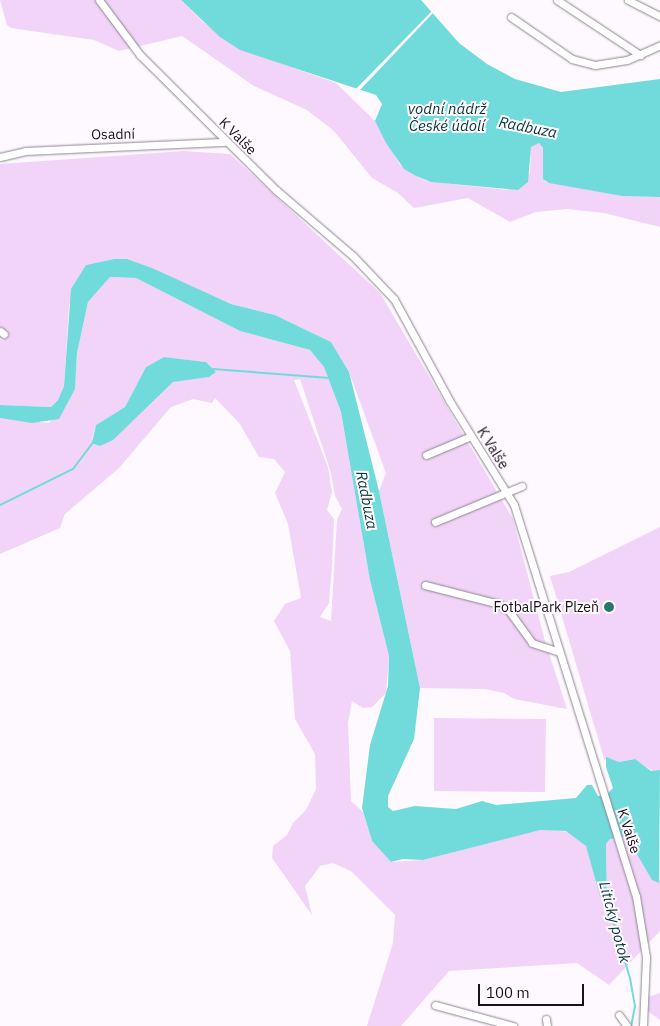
<!DOCTYPE html>
<meta charset="utf-8">
<style>
body{margin:0}
#map{position:relative;width:660px;height:1026px;overflow:hidden;background:#fdf9fe;font-family:"IBM Plex Sans",sans-serif}
div>[style]{position:absolute}
[style*='--x']{left:calc(var(--x)*1px);top:calc(var(--y)*1px);width:calc(var(--w)*1px);rotate:calc(var(--a)*1deg)}
.green>*{inset:0;background:#f1d4f8}
.water>*{inset:0;background:#71dbdb}
.pier>*{inset:0;background:#fdf9fe}
.stream>*{height:2px;margin:-1px;padding:0 1px;transform-origin:1px;border-radius:1px;background:#71dbdb}
.roads{filter:drop-shadow(0 0 1px #8e8490) drop-shadow(0 0 1px #8e8490)}
.street>*{height:7px;margin:-3.5px;padding:0 3.5px;transform-origin:3.5px;border-radius:3.5px;background:#fff}
.dots>*{width:14px;height:14px;translate:-50% -50%;box-sizing:border-box;border:2px solid #fdf9fe;border-radius:50%}
span{translate:-50% -50%;white-space:nowrap;text-align:center;line-height:1.15;-webkit-text-stroke:4px #fdf9fe;paint-order:stroke}
.street-label{font-size:14px;color:#171318}
.poi-label{font-size:14px;color:#171318}
.right{translate:-100% -50%;text-align:right}
.water-label{font-size:15px;color:#043939;font-style:italic}
.scale{position:absolute;left:478px;top:984px;width:106px;height:22px;box-sizing:border-box;border:2px solid #171318;border-top:0;padding-left:6px;font-size:15px;line-height:18px;white-space:nowrap;color:#171318;-webkit-text-stroke:4px #fdf9fe;paint-order:stroke}
</style>
<div id="map">
<div class="green">
<i style="clip-path:polygon(0 0,181px 0,202px 21px,237px 48px,336px 83px,375px 121px,400px 165px,416px 176px,426px 181px,507px 190px,530px 173px,531px 146px,539px 143px,543px 148px,543px 176px,546px 182px,622px 196px,660px 197px,660px 227px,604px 213px,567px 209px,536px 212px,510px 222px,468px 198px,414px 208px,398px 193px,372px 178px,334px 131px,307px 110px,254px 86px,182px 36px,119px 51px,94px 40px,11px 28px,7px 25px)"></i>
<i style="clip-path:polygon(184px 151px,230px 154px,380px 293px,513px 519px,545px 641px,567px 709px,514px 699px,504px 693px,485px 689px,420px 688px,379px 491px,386px 473px,349px 372px,331px 342px,275px 315px,231px 304px,127px 259px,114px 259px,86px 265px,69px 305px,64px 386px,58px 400px,51px 407px,0 405px,0 339px,5px 342px,0 337px,0 164px)"></i>
<i style="clip-path:polygon(evenodd,110px 277px,136px 278px,240px 331px,310px 350px,324px 367px,341px 412px,370px 580px,389px 656px,386px 693px,372px 707px,363px 708px,352px 701px,348px 723px,351px 801px,363px 812px,372px 841px,391px 862px,423px 860px,540px 829px,569px 832px,586px 846px,607px 901px,606px 844px,610px 839px,628px 838px,660px 881px,660px 931px,609px 985px,577px 963px,449px 971px,401px 1026px,367px 1026px,393px 943px,395px 915px,351px 871px,333px 863px,320px 866px,305px 886px,312px 915px,272px 858px,273px 846px,287px 835px,293px 823px,306px 810px,316px 789px,315px 754px,295px 719px,290px 651px,274px 621px,285px 604px,301px 598px,288px 524px,275px 493px,285px 472px,274px 459px,259px 457px,240px 424px,215px 398px,212px 403px,193px 399px,171px 407px,119px 468px,65px 514px,60px 528px,0 554px,0 418px,49px 423px,75px 389px,77px 353px,88px 302px,110px 277px,164px 357px,206px 362px,216px 372px,209px 377px,185px 378px,171px 383px,124px 429px,100px 446px,92px 439px,96px 425px,125px 407px,146px 367px,164px 357px,110px 277px,300px 379px,331px 473px,335px 496px,342px 509px,337px 520px,331px 621px,320px 617px,329px 603px,332px 567px,334px 519px,327px 510px,332px 492px,328px 467px,294px 380px,300px 379px)"></i>
<i style="clip-path:polygon(660px 527px,660px 770px,653px 771px,633px 759px,619px 762px,605px 759px,605px 762px,550px 576px,569px 572px)"></i>
<i style="clip-path:polygon(434px 718px,546px 719px,545px 792px,434px 791px)"></i>
<i style="clip-path:polygon(660px 993px,660px 1020px,645px 1009px,646px 998px)"></i>
</div>
<div class="water">
<i style="clip-path:polygon(181px 0,421px 0,459px 43px,487px 64px,515px 79px,561px 92px,660px 79px,660px 197px,622px 196px,549px 183px,543px 179px,543px 148px,539px 143px,531px 147px,528px 182px,518px 190px,431px 182px,416px 176px,404px 169px,386px 143px,375px 121px,382px 104px,376px 95px,240px 50px,220px 37px)"></i>
<i style="clip-path:polygon(114px 259px,127px 259px,152px 268px,231px 304px,275px 315px,331px 342px,349px 372px,379px 491px,420px 688px,414px 739px,388px 796px,388px 807px,393px 811px,415px 806px,456px 809px,482px 801px,496px 805px,576px 798px,587px 785px,592px 785px,598px 796px,606px 795px,613px 788px,606px 767px,606px 757px,619px 762px,635px 759px,651px 771px,660px 770px,659px 883px,652px 880px,627px 837px,610px 839px,606px 844px,607px 902px,600px 896px,586px 846px,566px 831px,540px 830px,423px 860px,403px 859px,391px 862px,372px 841px,362px 808px,370px 745px,388px 686px,389px 656px,370px 580px,341px 412px,324px 367px,310px 350px,240px 331px,136px 278px,110px 277px,88px 302px,77px 353px,75px 389px,59px 419px,32px 423px,0 418px,0 405px,51px 407px,58px 400px,64px 386px,71px 289px,86px 265px)"></i>
<i style="clip-path:polygon(164px 357px,206px 362px,216px 372px,209px 377px,173px 382px,113px 440px,100px 446px,92px 443px,96px 425px,125px 407px,146px 367px)"></i>
</div>
<div class="pier">
<i style="clip-path:polygon(432px 11px,433px 13px,358px 92px,354px 91px)"></i>
</div>
<div class="stream">
<i style="--x:213;--y:369;--w:117;--a:4.4"></i>
<i style="--x:0;--y:505;--w:81;--a:-26.3"></i>
<i style="--x:73;--y:469;--w:34;--a:-53"></i>
<i style="--x:607;--y:900;--w:81;--a:73.6"></i>
<i style="--x:630;--y:978;--w:28;--a:80"></i>
<i style="--x:635;--y:1006;--w:20;--a:101"></i>
</div>
<div class="roads">
<div class="street">
<i style="--x:99;--y:0;--w:69;--a:53.3"></i>
<i style="--x:140;--y:55;--w:192;--a:44.8"></i>
<i style="--x:276;--y:190;--w:101;--a:40.6"></i>
<i style="--x:353;--y:256;--w:59;--a:46.4"></i>
<i style="--x:394;--y:299;--w:115;--a:61.4"></i>
<i style="--x:449;--y:400;--w:123;--a:58.2"></i>
<i style="--x:514;--y:505;--w:410;--a:72.7"></i>
<i style="--x:636;--y:896;--w:62;--a:80.7"></i>
<i style="--x:646;--y:957;--w:69;--a:92.5"></i>
<i style="--x:557;--y:0;--w:100;--a:33.5"></i>
<i style="--x:628;--y:0;--w:36;--a:27"></i>
<i style="--x:511;--y:17;--w:74;--a:34.5"></i>
<i style="--x:572;--y:59;--w:24;--a:15"></i>
<i style="--x:595;--y:65;--w:32;--a:-9"></i>
<i style="--x:627;--y:60;--w:36;--a:-24"></i>
<i style="--x:0;--y:157;--w:26;--a:-13"></i>
<i style="--x:25;--y:151;--w:202;--a:-2.6"></i>
<i style="--x:0;--y:331;--w:5;--a:37"></i>
<i style="--x:426;--y:455;--w:49;--a:-22.9"></i>
<i style="--x:435;--y:522;--w:94;--a:-22.5"></i>
<i style="--x:425;--y:585;--w:76;--a:14.4"></i>
<i style="--x:499;--y:604;--w:12;--a:35"></i>
<i style="--x:509;--y:611;--w:39;--a:54"></i>
<i style="--x:532;--y:643;--w:28;--a:18"></i>
<i style="--x:435;--y:1005;--w:81;--a:15.1"></i>
<i style="--x:619;--y:1015;--w:14;--a:54"></i>
<i style="--x:546;--y:1019;--w:7;--a:82"></i>
</div>
</div>
<div class="dots">
<i style="left:609px;top:607px;background:#2a7474"></i>
</div>
<div class="street-label">
<span style="left:113px;top:134px;rotate:-1deg">Osadní</span>
<span style="left:238px;top:136px;rotate:45deg">K Valše</span>
<span style="left:493px;top:448px;rotate:58deg">K Valše</span>
<span style="left:629px;top:831px;rotate:72deg">K Valše</span>
</div>
<div class="poi-label">
<span class="right" style="left:599px;top:607px">FotbalPark Plzeň</span>
</div>
<div class="water-label">
<span style="left:447px;top:117px">vodní nádrž<br>České údolí</span>
<span style="left:528px;top:127px;rotate:11deg">Radbuza</span>
<span style="left:367px;top:500px;rotate:79deg">Radbuza</span>
<span style="left:615px;top:922px;rotate:75deg">Litický potok</span>
</div>
<div class="scale">100 m</div>
</div>
